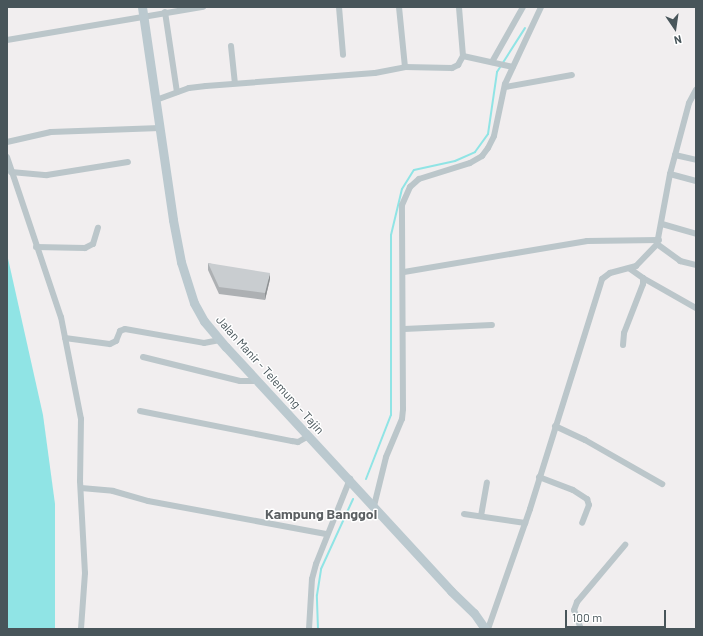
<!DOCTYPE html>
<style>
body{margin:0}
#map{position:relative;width:703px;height:636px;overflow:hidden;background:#f1eeef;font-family:Barlow,sans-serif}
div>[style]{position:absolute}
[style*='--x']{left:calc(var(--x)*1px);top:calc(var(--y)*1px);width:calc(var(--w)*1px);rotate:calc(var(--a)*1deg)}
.water>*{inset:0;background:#90e4e5}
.stream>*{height:2px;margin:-1px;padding:0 1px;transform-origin:1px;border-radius:1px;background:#90e4e5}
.street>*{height:6px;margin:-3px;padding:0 3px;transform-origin:3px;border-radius:3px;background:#bbc6ca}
.secondary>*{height:9px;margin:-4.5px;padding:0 4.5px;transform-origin:4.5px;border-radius:4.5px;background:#bbc9cf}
.wall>*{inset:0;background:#adb0b3}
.shaded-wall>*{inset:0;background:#8d9092}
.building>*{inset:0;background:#c9cdd0}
span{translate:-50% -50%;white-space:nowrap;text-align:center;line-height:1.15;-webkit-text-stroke:3px #fff;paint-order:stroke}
.street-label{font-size:12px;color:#48555a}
.quarter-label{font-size:14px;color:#5c6063;font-weight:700}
.frame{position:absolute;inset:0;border:8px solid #48555a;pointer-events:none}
.north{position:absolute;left:655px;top:8px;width:40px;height:40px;-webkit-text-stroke:3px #fff;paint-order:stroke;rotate:167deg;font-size:11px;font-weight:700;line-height:16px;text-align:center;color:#48555a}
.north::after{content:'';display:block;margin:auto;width:14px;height:18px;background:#48555a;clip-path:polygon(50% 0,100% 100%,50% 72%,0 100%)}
.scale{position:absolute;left:565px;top:610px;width:101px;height:18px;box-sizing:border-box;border:2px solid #48555a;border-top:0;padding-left:5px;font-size:12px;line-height:14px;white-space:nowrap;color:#48555a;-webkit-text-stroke:3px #fff;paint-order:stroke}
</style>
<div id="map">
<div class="water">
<i style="clip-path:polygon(7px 254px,43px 415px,55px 504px,55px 629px,7px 629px)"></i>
</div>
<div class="stream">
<i style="--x:366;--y:479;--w:69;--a:-68.7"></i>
<i style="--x:391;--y:415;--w:180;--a:-90"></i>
<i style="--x:391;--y:235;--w:47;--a:-76.6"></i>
<i style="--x:402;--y:189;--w:22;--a:-58"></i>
<i style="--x:414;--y:170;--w:42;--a:-12.4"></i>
<i style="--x:455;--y:161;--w:22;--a:-24"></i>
<i style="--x:475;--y:152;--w:22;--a:-54"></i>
<i style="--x:488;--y:134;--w:63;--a:-81.7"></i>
<i style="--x:497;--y:72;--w:52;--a:-57.5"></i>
<i style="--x:318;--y:629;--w:34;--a:-92"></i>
<i style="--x:317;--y:595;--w:26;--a:-81"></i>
<i style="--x:321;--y:569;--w:77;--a:-65.4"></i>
</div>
<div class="street">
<i style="--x:339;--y:7;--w:48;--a:85.2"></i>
<i style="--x:399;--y:7;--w:60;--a:84.3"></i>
<i style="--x:165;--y:12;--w:81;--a:81.5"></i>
<i style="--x:7;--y:40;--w:199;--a:-9.6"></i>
<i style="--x:231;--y:46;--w:37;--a:84"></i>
<i style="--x:463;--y:56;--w:51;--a:12.4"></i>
<i style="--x:492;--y:62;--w:63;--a:-60.6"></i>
<i style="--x:505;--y:87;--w:68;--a:-10.2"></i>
<i style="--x:156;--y:100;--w:35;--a:-20"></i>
<i style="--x:189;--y:88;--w:17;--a:-7"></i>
<i style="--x:206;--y:86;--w:169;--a:-4.4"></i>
<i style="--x:375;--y:73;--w:31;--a:-11"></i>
<i style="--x:405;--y:67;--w:47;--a:1.2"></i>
<i style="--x:452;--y:68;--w:7;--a:-27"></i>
<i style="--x:458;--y:65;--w:10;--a:-61"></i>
<i style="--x:463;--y:56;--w:49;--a:-94.7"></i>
<i style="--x:7;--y:142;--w:45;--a:-12.8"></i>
<i style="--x:51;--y:132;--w:109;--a:-2.1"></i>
<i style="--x:675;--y:155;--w:22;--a:13"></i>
<i style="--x:7;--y:157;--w:169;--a:71.4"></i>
<i style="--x:61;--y:317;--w:104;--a:78.9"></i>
<i style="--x:81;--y:419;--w:62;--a:90.9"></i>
<i style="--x:80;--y:481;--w:92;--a:86.9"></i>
<i style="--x:85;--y:573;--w:56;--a:94.1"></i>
<i style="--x:11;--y:172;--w:36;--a:5"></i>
<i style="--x:47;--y:175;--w:82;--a:-9.1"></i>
<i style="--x:670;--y:174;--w:27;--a:15"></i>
<i style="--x:662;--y:224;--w:35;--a:16"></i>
<i style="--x:657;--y:244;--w:29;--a:36"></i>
<i style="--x:680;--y:261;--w:16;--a:14"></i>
<i style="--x:36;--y:247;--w:49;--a:1.2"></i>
<i style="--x:85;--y:248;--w:9;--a:-27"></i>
<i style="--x:93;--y:244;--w:17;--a:-73"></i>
<i style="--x:404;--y:272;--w:186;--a:-9.6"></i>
<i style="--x:587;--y:241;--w:72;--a:-0.8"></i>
<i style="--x:643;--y:278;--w:61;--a:29.5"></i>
<i style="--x:404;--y:329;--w:88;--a:-2.6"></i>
<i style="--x:65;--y:338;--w:45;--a:7.6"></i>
<i style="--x:110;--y:344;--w:7;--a:-27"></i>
<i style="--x:116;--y:341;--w:11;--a:-68"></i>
<i style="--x:120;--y:331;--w:5;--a:-22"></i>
<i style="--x:125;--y:329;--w:80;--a:10"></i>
<i style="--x:204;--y:343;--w:16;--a:-11"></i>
<i style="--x:623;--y:345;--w:12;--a:-85"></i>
<i style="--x:624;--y:333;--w:53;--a:-68.8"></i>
<i style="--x:643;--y:284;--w:6;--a:-90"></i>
<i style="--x:643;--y:278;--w:16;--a:-145"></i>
<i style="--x:143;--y:357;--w:100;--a:13.9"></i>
<i style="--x:240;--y:381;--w:16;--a:0"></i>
<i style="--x:140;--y:411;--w:155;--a:11.2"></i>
<i style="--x:292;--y:441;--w:6;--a:9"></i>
<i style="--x:298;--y:442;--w:13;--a:-29"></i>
<i style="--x:555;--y:426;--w:33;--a:25"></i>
<i style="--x:585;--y:440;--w:89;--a:29.7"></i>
<i style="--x:539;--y:477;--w:36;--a:21"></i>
<i style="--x:573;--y:490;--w:17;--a:33"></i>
<i style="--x:587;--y:499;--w:6;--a:72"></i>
<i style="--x:589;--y:505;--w:19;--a:111"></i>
<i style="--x:81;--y:488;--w:32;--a:5"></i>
<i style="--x:113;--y:491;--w:36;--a:16"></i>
<i style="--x:148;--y:501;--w:181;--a:10.5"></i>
<i style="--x:374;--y:506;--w:50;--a:-76.2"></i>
<i style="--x:386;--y:457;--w:41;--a:-67.2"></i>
<i style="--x:402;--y:419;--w:10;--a:-84"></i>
<i style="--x:403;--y:409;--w:204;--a:-90.3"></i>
<i style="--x:402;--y:205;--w:20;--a:-66"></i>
<i style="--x:410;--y:187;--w:12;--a:-42"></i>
<i style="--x:419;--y:179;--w:53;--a:-17.4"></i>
<i style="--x:470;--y:163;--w:14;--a:-30"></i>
<i style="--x:482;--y:156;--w:10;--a:-53"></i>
<i style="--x:488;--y:148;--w:13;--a:-63"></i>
<i style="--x:494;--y:136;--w:53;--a:-78.1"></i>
<i style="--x:505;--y:84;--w:85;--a:-64.9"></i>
<i style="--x:464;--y:514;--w:62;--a:8.4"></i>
<i style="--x:481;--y:516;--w:34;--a:-80"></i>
<i style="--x:309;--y:629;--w:50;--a:-86.6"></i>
<i style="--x:312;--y:579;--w:16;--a:-75"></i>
<i style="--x:316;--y:564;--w:92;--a:-68.2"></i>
<i style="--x:488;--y:629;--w:127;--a:-70.7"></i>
<i style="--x:530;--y:509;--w:241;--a:-72.6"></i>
<i style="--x:602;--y:279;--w:10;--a:-37"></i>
<i style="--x:610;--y:273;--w:27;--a:-15"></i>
<i style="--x:636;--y:266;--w:30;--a:-46"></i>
<i style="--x:657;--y:244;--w:71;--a:-79.5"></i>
<i style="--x:670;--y:174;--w:73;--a:-75"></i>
<i style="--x:689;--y:103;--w:15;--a:-62"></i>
<i style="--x:581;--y:629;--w:20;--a:-110"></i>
<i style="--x:574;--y:610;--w:9;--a:-69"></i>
<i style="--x:577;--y:602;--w:75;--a:-49.9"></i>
</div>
<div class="secondary">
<i style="--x:142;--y:7;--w:215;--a:81.7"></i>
<i style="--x:173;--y:220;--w:43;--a:79.2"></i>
<i style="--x:181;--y:262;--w:43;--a:72.4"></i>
<i style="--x:194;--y:303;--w:21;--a:61"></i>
<i style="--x:204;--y:321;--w:34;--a:50"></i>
<i style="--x:226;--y:347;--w:332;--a:47.3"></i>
<i style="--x:451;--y:591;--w:32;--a:44"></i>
<i style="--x:474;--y:613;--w:19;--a:55"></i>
</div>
<div class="wall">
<i style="clip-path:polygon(208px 263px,270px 279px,265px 300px,219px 294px,208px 270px)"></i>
</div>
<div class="shaded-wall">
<i style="clip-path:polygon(270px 273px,270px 279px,265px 300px,265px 293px)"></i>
</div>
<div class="building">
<i style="clip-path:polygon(208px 263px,270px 273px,265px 293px,219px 287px)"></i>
</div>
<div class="street-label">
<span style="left:270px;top:375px;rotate:48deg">Jalan Manir - Telemung - Tajin</span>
</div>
<div class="quarter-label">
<span style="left:321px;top:514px">Kampung Banggol</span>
</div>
<div class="frame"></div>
<div class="north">N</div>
<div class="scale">100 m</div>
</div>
